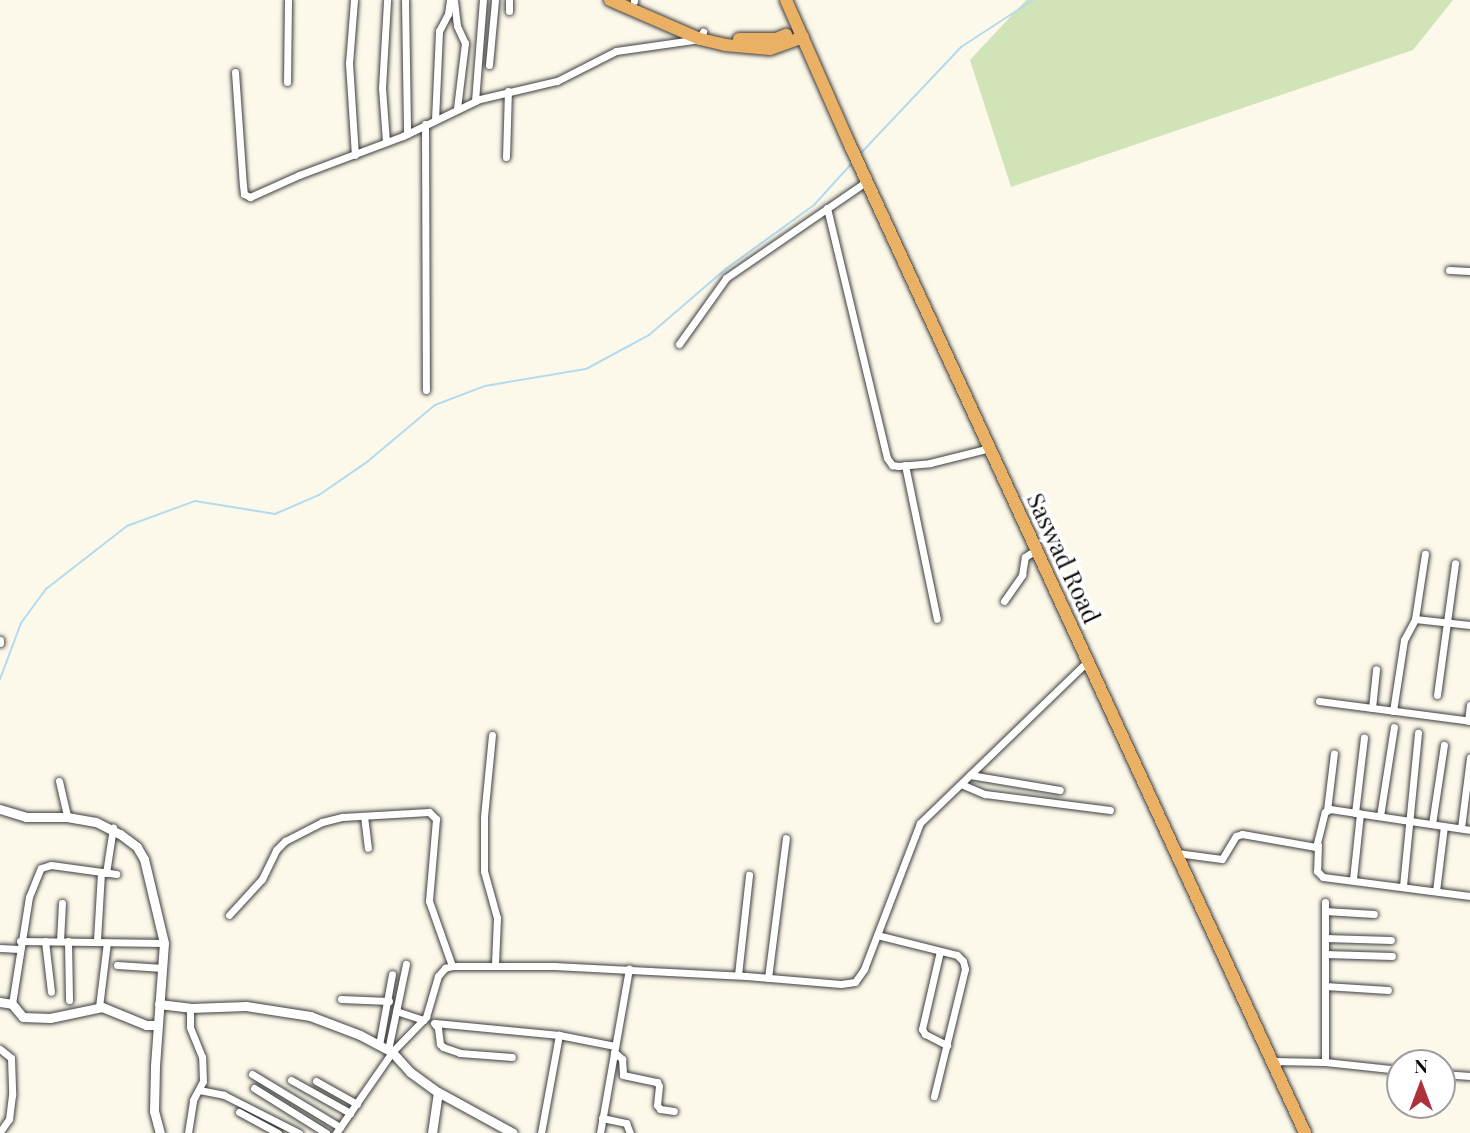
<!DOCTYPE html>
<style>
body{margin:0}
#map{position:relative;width:1470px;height:1133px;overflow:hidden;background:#fdf9ea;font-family:"Playfair Display",serif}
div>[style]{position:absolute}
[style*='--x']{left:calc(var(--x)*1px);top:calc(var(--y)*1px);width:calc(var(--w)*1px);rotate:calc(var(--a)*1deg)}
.green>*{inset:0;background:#d0e4b7}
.stream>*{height:2px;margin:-1px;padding:0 1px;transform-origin:1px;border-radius:1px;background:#b3dbf0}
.roads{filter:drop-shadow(0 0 2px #3d3d3d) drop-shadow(0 0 2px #3d3d3d)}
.minor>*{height:7px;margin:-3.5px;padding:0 3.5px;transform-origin:3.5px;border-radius:3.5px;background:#fff}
.tertiary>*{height:9px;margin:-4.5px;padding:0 4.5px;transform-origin:4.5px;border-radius:4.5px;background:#fff}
.trunk>*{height:12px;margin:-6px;padding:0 6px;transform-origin:6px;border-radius:6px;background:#eab064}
span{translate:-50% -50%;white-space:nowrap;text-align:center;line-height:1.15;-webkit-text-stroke:7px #fff;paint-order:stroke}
.street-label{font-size:24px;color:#0a0a0a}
.north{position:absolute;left:1386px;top:1049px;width:70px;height:70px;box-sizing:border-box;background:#fff;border:2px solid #9d9d9d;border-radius:50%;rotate:0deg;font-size:19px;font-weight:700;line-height:28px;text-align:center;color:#0a0a0a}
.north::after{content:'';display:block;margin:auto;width:24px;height:32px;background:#ad303a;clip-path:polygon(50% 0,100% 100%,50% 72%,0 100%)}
</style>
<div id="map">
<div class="green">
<i style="clip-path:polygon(1026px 0,1453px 0,1413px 50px,1011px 187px,970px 60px)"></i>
</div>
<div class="stream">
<i style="--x:859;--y:155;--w:149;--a:-46.6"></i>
<i style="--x:961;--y:47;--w:86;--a:-33.1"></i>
<i style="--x:0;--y:679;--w:60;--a:-69.4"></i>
<i style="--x:21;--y:623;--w:42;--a:-53.7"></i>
<i style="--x:46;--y:589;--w:103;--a:-37.9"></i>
<i style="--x:127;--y:526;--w:72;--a:-20.2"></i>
<i style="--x:195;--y:501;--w:81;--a:9.2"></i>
<i style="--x:275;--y:514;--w:48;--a:-23.4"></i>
<i style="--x:319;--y:495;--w:58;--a:-34.5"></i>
<i style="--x:367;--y:462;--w:89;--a:-40"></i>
<i style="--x:435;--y:405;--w:53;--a:-20.8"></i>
<i style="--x:485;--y:386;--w:102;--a:-9.6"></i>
<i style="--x:586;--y:369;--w:72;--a:-28.4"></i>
<i style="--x:649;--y:335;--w:103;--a:-40.7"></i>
<i style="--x:727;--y:268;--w:107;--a:-35.9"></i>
<i style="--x:814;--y:205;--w:58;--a:-47.8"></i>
</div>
<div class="roads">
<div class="minor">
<i style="--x:354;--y:0;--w:63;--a:94.5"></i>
<i style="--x:349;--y:63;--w:92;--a:86.3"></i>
<i style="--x:405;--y:0;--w:134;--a:89.1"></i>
<i style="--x:634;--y:0;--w:1;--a:90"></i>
<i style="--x:454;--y:1;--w:25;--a:83"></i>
<i style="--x:457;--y:26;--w:19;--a:65"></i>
<i style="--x:465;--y:43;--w:65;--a:97"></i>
<i style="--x:509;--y:11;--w:11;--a:-90"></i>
<i style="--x:489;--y:65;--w:65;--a:-84.7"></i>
<i style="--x:235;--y:72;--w:113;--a:86"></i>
<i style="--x:243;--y:185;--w:9;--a:84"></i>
<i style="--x:244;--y:194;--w:7;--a:27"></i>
<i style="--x:250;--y:197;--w:54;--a:-24.2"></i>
<i style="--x:299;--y:175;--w:111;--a:-20.6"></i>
<i style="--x:403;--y:136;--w:85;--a:-25.7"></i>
<i style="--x:480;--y:99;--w:79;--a:-13.2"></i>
<i style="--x:557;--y:81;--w:66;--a:-27"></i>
<i style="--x:616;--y:51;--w:85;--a:-8.1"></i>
<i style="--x:700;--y:39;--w:8;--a:-67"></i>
<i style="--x:287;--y:82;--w:82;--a:-89.3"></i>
<i style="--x:475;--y:101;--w:101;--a:-85.5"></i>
<i style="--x:435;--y:120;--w:89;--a:-87.4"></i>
<i style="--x:439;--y:31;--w:19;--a:-62"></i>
<i style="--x:448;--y:14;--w:14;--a:-82"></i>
<i style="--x:425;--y:124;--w:266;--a:89.8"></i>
<i style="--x:386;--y:142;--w:54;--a:-94.2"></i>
<i style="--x:382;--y:88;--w:88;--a:-86.7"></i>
<i style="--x:506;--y:157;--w:66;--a:-88.3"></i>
<i style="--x:827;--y:208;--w:257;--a:76.5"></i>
<i style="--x:887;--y:458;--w:9;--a:54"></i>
<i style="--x:892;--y:465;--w:6;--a:9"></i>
<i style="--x:898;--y:466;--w:32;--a:-5"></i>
<i style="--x:930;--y:463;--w:62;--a:-14"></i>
<i style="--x:1449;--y:270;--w:21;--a:3"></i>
<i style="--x:679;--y:344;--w:81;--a:-54.5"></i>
<i style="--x:726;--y:278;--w:171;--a:-34.5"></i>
<i style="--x:905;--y:465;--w:157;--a:78.3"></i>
<i style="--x:1004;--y:601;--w:32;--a:-55"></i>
<i style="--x:1022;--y:575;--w:18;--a:-81"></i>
<i style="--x:1025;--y:557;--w:14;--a:-34"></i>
<i style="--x:1415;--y:619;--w:55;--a:6.2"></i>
<i style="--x:0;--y:640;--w:3;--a:90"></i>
<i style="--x:1437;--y:695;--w:133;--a:-82.2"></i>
<i style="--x:1319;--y:701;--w:152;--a:7.5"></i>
<i style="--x:1372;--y:708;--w:39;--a:-84"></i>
<i style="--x:1393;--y:711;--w:72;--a:-81.2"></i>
<i style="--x:1404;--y:640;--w:24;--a:-62"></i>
<i style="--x:1415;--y:619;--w:66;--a:-81.3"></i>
<i style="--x:1468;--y:721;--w:16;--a:-83"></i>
<i style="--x:492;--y:735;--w:82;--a:95.6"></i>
<i style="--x:484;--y:817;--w:54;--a:90"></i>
<i style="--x:484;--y:871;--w:49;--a:74.5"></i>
<i style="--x:497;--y:918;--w:46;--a:92.5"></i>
<i style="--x:970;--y:775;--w:91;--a:9.5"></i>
<i style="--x:59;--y:781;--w:37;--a:77"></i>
<i style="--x:961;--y:784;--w:26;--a:23"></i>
<i style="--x:985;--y:794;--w:126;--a:7.3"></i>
<i style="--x:1327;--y:810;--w:57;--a:-83"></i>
<i style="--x:1355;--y:813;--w:76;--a:-83.2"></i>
<i style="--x:364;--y:816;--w:32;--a:83"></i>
<i style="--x:1380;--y:816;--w:90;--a:-81.1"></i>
<i style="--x:1432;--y:824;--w:80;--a:-81.4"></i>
<i style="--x:1461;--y:828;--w:71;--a:-82.7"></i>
<i style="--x:1318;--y:845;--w:26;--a:92"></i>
<i style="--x:1317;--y:871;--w:8;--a:45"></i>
<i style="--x:1323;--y:877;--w:148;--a:7.4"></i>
<i style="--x:1177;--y:853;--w:45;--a:7.6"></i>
<i style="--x:1222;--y:859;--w:27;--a:-59"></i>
<i style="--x:1236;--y:836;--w:6;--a:-18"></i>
<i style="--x:1242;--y:834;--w:75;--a:10"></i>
<i style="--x:1316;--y:847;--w:36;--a:-76"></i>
<i style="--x:1325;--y:812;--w:6;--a:-31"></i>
<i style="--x:1330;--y:809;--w:142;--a:8.5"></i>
<i style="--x:106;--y:873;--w:46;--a:-81.2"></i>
<i style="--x:1353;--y:879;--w:66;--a:-83.9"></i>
<i style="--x:1403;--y:886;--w:154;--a:-84.4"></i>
<i style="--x:1436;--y:891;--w:65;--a:-83"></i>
<i style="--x:1325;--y:902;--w:160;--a:90"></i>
<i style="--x:1325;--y:911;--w:49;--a:3.5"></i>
<i style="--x:229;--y:915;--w:49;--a:-47.5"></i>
<i style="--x:262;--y:879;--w:32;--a:-64"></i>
<i style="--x:276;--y:850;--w:13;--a:-45"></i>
<i style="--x:285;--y:841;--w:42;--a:-27.2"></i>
<i style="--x:322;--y:822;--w:21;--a:-14"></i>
<i style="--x:342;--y:817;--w:87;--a:-3.3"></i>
<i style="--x:429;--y:812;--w:10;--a:45"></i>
<i style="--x:436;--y:819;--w:82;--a:94.9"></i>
<i style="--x:429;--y:901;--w:69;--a:70.5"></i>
<i style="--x:877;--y:935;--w:82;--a:14"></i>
<i style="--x:957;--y:955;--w:8;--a:45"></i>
<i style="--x:963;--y:961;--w:8;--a:76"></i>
<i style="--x:965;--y:969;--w:131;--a:103.7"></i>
<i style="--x:1325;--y:938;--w:66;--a:1.7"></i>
<i style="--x:97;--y:940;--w:67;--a:-86.6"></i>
<i style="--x:20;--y:941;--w:144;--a:0.8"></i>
<i style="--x:45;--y:941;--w:51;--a:83.3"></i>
<i style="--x:60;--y:941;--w:38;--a:-87"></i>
<i style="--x:68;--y:941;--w:59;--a:89"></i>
<i style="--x:0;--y:948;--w:19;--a:3"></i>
<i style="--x:940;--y:951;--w:80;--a:103"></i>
<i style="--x:922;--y:1029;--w:6;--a:59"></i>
<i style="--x:925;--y:1034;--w:25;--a:27"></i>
<i style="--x:1325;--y:954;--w:67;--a:1.7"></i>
<i style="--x:117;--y:965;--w:46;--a:3.7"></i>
<i style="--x:738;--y:975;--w:101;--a:-83.7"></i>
<i style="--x:768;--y:978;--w:141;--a:-82.7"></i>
<i style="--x:1325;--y:986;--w:63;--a:3.6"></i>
<i style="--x:341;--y:999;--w:48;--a:2.4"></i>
<i style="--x:12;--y:1004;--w:108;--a:-81"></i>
<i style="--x:29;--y:897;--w:31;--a:-68"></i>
<i style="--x:41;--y:868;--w:10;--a:-17"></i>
<i style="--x:51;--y:865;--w:66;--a:7.9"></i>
<i style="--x:99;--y:1007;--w:65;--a:-83"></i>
<i style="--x:396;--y:1011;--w:29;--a:18"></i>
<i style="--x:434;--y:1023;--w:6;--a:51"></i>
<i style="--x:438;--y:1028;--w:16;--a:83"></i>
<i style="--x:440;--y:1044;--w:4;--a:45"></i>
<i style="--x:443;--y:1047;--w:18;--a:19"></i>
<i style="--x:460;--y:1053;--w:52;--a:4.4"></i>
<i style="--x:435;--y:1023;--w:125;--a:5.5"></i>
<i style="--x:559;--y:1035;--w:57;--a:11.1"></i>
<i style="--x:379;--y:1045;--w:72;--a:-79.6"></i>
<i style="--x:0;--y:1049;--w:14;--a:39"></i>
<i style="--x:11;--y:1058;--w:37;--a:88"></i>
<i style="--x:12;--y:1095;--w:24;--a:97"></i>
<i style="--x:9;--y:1119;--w:16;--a:125"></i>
<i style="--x:388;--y:1050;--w:88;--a:-78.2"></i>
<i style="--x:614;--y:1052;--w:11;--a:41"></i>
<i style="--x:622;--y:1059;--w:16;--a:86"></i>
<i style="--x:623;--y:1075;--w:35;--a:12"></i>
<i style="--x:657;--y:1082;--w:4;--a:63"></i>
<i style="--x:659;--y:1086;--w:19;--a:96"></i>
<i style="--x:657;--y:1105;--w:5;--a:53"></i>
<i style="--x:660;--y:1109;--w:14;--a:8"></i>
<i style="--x:1272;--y:1061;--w:53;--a:1.1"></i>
<i style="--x:1325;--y:1062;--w:75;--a:6.1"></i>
<i style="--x:252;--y:1074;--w:103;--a:31.1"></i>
<i style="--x:1442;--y:1074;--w:28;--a:4"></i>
<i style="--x:291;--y:1080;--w:68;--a:29.2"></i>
<i style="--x:316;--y:1081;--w:47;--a:29.3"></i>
<i style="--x:254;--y:1088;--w:85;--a:32"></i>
<i style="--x:199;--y:1090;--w:25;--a:11"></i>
<i style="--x:224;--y:1095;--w:84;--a:26.9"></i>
<i style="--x:239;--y:1112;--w:44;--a:28.3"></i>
<i style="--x:602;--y:1118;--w:25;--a:12"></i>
<i style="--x:626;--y:1123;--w:11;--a:68"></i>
<i style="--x:188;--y:1133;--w:33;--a:-81"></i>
<i style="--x:193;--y:1100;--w:21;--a:-62"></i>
<i style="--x:203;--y:1081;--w:24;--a:-92"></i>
<i style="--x:202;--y:1057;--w:32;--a:-112"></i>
<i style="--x:190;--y:1027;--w:19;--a:-90"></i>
<i style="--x:336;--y:1133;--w:98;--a:-55.3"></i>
<i style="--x:392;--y:1052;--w:49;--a:-45.8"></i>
<i style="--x:426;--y:1017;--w:43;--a:-73.7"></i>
<i style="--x:438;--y:976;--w:11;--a:-49"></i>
<i style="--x:445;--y:968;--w:7;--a:-16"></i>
<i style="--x:452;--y:966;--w:102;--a:0"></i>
<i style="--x:554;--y:966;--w:192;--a:3"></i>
<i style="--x:746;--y:976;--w:95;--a:4.8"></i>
<i style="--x:841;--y:984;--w:14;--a:-8"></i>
<i style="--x:855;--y:982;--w:16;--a:-55"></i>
<i style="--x:864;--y:969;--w:156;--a:-69"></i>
<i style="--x:920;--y:823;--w:233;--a:-44"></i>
<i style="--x:541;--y:1133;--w:100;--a:-79.6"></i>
<i style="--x:600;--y:1133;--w:167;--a:-80"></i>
</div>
<div class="tertiary">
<i style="--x:0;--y:809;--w:27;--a:17"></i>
<i style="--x:26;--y:817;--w:41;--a:0"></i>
<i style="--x:67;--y:817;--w:29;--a:10"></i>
<i style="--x:96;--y:822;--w:27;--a:27"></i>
<i style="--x:120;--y:834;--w:21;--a:37"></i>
<i style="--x:137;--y:847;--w:14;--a:60"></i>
<i style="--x:144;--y:859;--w:86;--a:76.6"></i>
<i style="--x:164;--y:943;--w:124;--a:94.2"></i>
<i style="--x:155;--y:1067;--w:44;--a:91.3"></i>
<i style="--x:154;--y:1111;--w:23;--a:75"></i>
<i style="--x:0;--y:1002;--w:12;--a:9"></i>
<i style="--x:12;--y:1004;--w:17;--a:50"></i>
<i style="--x:23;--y:1017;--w:27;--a:2"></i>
<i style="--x:50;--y:1018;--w:53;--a:-11.9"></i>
<i style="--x:102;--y:1007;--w:48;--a:22.2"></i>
<i style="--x:146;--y:1025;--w:12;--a:0"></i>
<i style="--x:159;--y:1004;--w:31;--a:7"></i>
<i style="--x:190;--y:1008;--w:56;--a:-2"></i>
<i style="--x:246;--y:1006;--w:65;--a:8.9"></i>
<i style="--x:310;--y:1016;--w:53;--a:20.8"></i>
<i style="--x:360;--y:1035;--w:36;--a:28"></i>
<i style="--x:392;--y:1052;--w:27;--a:48"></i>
<i style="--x:410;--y:1072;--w:34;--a:36"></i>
<i style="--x:438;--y:1092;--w:85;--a:28.7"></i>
<i style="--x:432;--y:1133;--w:41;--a:-81.7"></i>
</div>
<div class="trunk">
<i style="--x:610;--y:0;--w:98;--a:23.4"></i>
<i style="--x:700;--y:39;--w:26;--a:13"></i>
<i style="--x:725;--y:45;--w:45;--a:5.1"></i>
<i style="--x:770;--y:49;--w:35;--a:-20"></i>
<i style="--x:786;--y:0;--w:158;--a:66.2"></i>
<i style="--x:850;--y:145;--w:1088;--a:65.27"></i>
<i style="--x:739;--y:39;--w:37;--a:0"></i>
<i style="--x:776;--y:39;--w:11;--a:-22"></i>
</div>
</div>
<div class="street-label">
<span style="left:1064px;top:558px;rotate:65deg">Saswad Road</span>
</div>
<div class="north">N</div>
</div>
